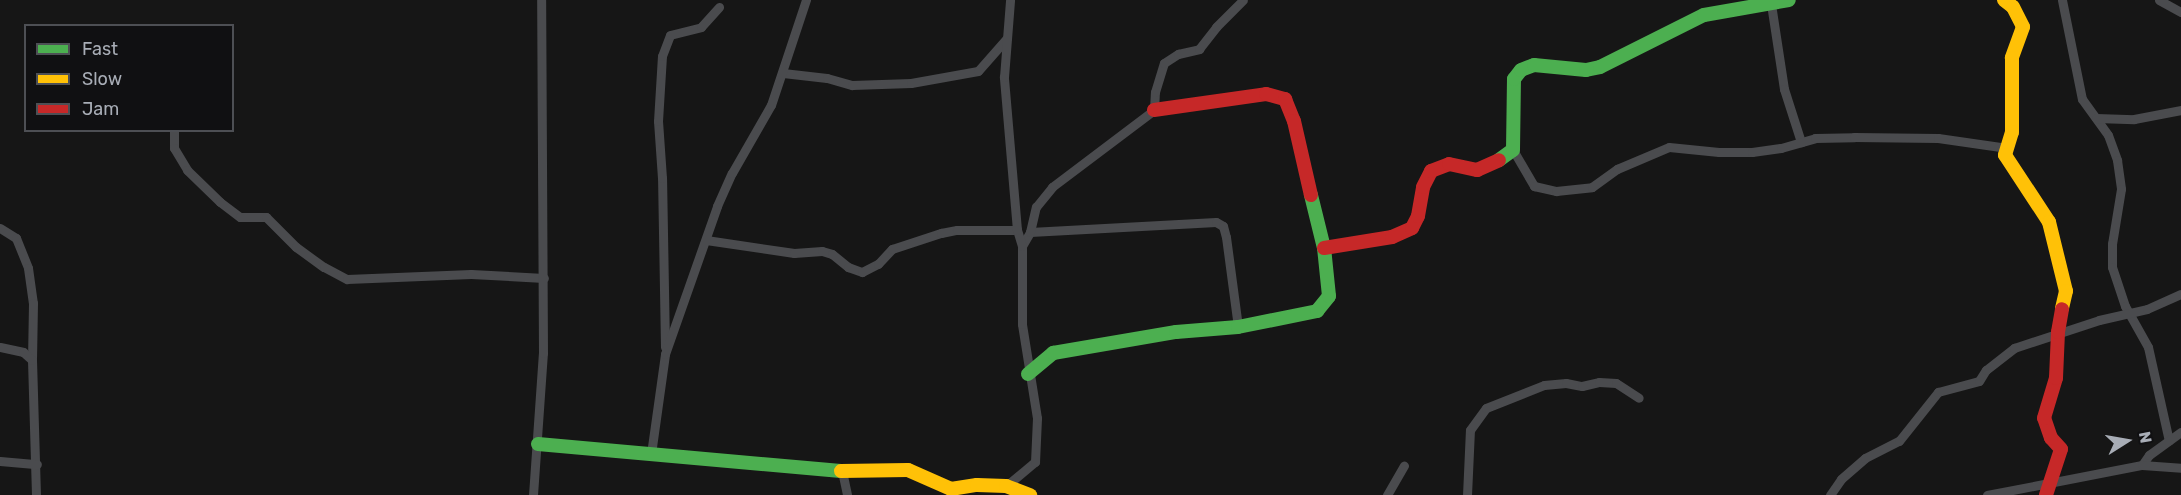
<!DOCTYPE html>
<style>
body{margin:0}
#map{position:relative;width:2181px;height:495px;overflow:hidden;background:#161616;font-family:Rubik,sans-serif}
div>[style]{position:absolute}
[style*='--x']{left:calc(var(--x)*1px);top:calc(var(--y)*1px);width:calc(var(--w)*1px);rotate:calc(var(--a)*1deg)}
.street>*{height:9px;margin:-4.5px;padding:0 4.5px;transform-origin:4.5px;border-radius:4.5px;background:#4a4b4e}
.fast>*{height:14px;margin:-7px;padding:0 7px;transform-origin:7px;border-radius:7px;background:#4caf50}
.slow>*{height:14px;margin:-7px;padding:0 7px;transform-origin:7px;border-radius:7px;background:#ffc107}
.jam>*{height:14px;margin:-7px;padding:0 7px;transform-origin:7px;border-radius:7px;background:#c62828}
span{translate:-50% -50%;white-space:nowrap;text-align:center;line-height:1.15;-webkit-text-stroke:4.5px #101012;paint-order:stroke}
.legend{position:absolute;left:24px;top:24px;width:210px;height:108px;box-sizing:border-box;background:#101012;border:2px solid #4d4f54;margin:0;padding:8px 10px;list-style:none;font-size:18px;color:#a8adb6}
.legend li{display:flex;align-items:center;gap:12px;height:30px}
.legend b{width:30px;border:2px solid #4d4f54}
.north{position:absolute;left:2097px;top:411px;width:60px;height:60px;-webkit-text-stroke:4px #101012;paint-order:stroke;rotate:79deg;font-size:16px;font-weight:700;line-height:24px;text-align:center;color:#a8adb6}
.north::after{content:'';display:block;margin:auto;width:21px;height:27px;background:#a8adb6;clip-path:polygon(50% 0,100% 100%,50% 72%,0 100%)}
</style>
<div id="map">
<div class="street">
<i style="--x:2062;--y:0;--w:101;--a:78.6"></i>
<i style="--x:2082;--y:99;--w:44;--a:54.2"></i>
<i style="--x:2108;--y:135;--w:27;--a:70"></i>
<i style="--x:2117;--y:160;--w:29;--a:82"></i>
<i style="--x:2121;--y:189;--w:56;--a:99.3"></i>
<i style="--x:2112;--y:244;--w:23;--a:90"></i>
<i style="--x:2112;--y:267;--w:41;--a:71.6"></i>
<i style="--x:2125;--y:306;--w:47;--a:60.7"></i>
<i style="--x:2148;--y:347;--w:96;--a:77.4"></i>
<i style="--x:2159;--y:0;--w:25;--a:29"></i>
<i style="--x:1771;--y:4;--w:86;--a:81.3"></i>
<i style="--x:1784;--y:89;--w:56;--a:72.2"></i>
<i style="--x:783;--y:73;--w:44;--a:6.5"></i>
<i style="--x:827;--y:78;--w:26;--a:16"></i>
<i style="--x:852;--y:85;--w:59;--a:-1.9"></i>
<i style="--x:911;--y:83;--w:68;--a:-10.2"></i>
<i style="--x:978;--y:71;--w:44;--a:-48.7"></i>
<i style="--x:2096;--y:118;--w:38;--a:2"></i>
<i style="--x:2134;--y:119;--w:48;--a:-10.8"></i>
<i style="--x:174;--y:130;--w:18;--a:90"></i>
<i style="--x:174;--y:148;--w:26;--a:59"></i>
<i style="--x:187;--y:170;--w:46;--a:44.1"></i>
<i style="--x:220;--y:202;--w:25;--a:37"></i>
<i style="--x:240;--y:217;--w:26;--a:0"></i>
<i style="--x:266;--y:217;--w:42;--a:45"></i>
<i style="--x:296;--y:247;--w:34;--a:36"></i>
<i style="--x:324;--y:267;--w:26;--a:28"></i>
<i style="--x:347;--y:279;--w:124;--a:-2.3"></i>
<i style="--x:471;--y:274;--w:73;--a:3.1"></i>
<i style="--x:1513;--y:150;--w:42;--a:59.7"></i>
<i style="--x:1534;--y:186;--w:23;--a:13"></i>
<i style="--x:1556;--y:191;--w:36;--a:-6"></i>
<i style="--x:1592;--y:187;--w:31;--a:-36"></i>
<i style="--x:1617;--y:169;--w:56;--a:-22.9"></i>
<i style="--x:1669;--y:147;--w:50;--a:5.7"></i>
<i style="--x:1719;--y:152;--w:33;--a:0"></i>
<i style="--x:1752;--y:152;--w:29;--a:-8"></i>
<i style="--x:1781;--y:148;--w:35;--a:-16"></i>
<i style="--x:1815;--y:138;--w:39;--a:-1"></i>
<i style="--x:1854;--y:137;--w:84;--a:0.7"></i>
<i style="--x:1938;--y:138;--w:70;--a:8.2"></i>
<i style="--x:0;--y:228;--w:19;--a:32"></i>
<i style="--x:16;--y:238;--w:32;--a:68"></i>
<i style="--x:28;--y:268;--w:35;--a:82"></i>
<i style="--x:33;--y:303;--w:57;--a:91"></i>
<i style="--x:32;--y:360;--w:135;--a:88.3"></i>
<i style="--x:1030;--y:232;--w:186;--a:-3.1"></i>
<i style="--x:1216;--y:222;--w:8;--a:30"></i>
<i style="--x:1223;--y:226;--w:11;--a:75"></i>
<i style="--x:1226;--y:237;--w:91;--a:82.4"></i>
<i style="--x:706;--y:240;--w:89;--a:8.4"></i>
<i style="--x:794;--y:253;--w:28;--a:-4"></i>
<i style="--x:822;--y:251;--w:10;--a:17"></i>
<i style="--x:832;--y:254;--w:21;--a:39"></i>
<i style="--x:848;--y:267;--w:15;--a:20"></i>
<i style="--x:862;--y:272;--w:18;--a:-27"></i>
<i style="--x:878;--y:264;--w:21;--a:-47"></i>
<i style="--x:892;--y:249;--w:52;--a:-18.1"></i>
<i style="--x:941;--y:233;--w:16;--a:-11"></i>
<i style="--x:957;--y:230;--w:60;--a:0"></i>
<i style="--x:1022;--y:246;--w:16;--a:-60"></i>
<i style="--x:1030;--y:232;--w:26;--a:-77"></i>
<i style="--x:1036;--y:207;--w:26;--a:-51"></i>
<i style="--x:1052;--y:187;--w:128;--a:-37"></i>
<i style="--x:1154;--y:110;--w:18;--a:-87"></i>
<i style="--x:1155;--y:92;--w:30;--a:-73"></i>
<i style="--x:1164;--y:63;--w:17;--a:-33"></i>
<i style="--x:1178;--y:54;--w:22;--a:-13"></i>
<i style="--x:1199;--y:49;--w:28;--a:-52"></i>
<i style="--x:1216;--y:27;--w:38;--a:-45"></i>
<i style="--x:0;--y:347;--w:24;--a:12"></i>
<i style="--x:23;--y:352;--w:12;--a:42"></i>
<i style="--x:665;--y:347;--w:169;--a:-91"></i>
<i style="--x:662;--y:178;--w:57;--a:-94"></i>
<i style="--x:658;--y:121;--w:65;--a:-86.5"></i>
<i style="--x:662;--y:56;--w:22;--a:-69"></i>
<i style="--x:670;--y:35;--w:32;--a:-14"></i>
<i style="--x:701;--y:27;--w:27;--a:-48"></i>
<i style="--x:651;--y:454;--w:101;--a:-82"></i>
<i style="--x:665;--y:354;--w:157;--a:-70.6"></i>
<i style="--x:717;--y:206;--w:36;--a:-66"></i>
<i style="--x:732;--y:173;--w:78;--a:-60.2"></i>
<i style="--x:771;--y:105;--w:111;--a:-71.6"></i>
<i style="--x:0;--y:461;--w:37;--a:5"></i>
<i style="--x:2142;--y:465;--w:12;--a:-55"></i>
<i style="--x:2149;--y:455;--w:39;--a:-36"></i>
<i style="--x:842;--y:471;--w:25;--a:78"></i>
<i style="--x:1006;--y:486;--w:38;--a:-40"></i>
<i style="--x:1035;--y:462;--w:44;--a:-87.4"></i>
<i style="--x:1037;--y:418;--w:95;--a:-99.1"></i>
<i style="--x:1022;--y:324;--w:78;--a:-90"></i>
<i style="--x:1022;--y:246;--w:17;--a:-107"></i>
<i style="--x:1017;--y:230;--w:154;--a:-94.9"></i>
<i style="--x:1004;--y:77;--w:77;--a:-85.5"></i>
<i style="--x:533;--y:495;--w:142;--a:-86"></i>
<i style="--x:543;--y:353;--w:353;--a:-90.3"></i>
<i style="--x:1387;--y:495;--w:34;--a:-60"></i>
<i style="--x:1467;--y:495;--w:65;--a:-87.4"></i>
<i style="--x:1470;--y:430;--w:27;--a:-54"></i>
<i style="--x:1486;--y:408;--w:62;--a:-21.6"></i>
<i style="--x:1544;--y:385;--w:22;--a:-5"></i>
<i style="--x:1566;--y:383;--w:16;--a:11"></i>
<i style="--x:1582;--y:386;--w:17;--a:-13"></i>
<i style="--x:1599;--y:382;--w:17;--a:3"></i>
<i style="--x:1616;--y:383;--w:27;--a:33"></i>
<i style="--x:1830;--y:495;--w:19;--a:-55"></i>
<i style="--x:1841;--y:479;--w:32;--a:-41"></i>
<i style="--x:1865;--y:458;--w:38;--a:-27"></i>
<i style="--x:1899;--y:441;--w:63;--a:-51.5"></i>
<i style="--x:1938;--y:392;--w:42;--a:-15"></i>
<i style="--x:1979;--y:381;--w:13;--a:-58"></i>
<i style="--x:1986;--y:370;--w:36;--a:-38"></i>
<i style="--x:2014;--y:348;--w:89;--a:-18.2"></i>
<i style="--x:2099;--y:320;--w:49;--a:-12.9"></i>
<i style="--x:2147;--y:309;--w:37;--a:-24"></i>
<i style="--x:1987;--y:495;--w:158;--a:-11"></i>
<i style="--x:2142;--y:465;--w:39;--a:4"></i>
</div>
<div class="fast">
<i style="--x:1499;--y:160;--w:17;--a:-36"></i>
<i style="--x:1513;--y:150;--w:71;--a:-89.2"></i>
<i style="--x:1514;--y:79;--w:11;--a:-52"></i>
<i style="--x:1521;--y:70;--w:14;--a:-21"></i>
<i style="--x:1534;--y:65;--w:52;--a:5.5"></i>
<i style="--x:1586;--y:70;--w:14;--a:-12"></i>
<i style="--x:1600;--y:67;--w:116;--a:-26.6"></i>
<i style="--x:1704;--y:15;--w:86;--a:-10"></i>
<i style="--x:1028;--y:374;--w:33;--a:-40"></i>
<i style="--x:1053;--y:353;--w:125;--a:-9.7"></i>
<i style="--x:1176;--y:332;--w:62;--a:-4.6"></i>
<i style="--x:1238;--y:327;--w:81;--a:-11.4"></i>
<i style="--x:1317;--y:311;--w:19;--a:-51"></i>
<i style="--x:1329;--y:296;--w:48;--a:-95.9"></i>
<i style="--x:1324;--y:248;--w:55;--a:-103.8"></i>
<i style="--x:538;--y:444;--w:304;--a:5.1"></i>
</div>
<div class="slow">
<i style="--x:2004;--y:0;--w:11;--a:38"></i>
<i style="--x:2013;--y:7;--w:22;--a:63"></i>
<i style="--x:2023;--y:27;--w:33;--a:110"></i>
<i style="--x:2012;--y:58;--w:74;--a:90"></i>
<i style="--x:2012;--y:132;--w:24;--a:107"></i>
<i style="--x:2005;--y:155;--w:80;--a:56.7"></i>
<i style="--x:2049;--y:222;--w:71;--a:76.2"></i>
<i style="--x:2066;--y:291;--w:18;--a:103"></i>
<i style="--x:841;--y:471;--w:67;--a:-0.9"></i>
<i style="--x:908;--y:470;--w:47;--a:23.8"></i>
<i style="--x:951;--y:489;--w:26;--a:-9"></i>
<i style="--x:977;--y:485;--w:29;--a:2"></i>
<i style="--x:1006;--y:486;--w:26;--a:21"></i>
</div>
<div class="jam">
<i style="--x:1154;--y:110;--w:113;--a:-8.1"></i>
<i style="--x:1266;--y:94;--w:20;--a:15"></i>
<i style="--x:1285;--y:99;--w:24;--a:68"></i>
<i style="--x:1294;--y:121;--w:76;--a:77.1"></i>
<i style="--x:1324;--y:248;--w:69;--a:-9.2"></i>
<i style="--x:1392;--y:237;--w:22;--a:-24"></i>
<i style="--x:1412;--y:228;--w:13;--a:-63"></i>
<i style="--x:1418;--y:216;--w:29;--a:-80"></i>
<i style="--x:1423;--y:187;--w:18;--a:-63"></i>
<i style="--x:1431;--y:171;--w:19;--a:-21"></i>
<i style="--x:1449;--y:164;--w:29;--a:12"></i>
<i style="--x:1477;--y:170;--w:24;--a:-24"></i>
<i style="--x:2046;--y:495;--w:48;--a:-71.9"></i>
<i style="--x:2061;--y:449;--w:15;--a:-132"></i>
<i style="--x:2051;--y:438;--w:21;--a:-109"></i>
<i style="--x:2044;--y:418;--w:42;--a:-73.3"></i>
<i style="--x:2056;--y:378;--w:46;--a:-87.5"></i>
<i style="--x:2058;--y:332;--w:23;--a:-80"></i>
</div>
<ul class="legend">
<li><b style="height:8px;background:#4caf50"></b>Fast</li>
<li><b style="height:8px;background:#ffc107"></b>Slow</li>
<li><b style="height:8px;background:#c62828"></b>Jam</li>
</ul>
<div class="north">N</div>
</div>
